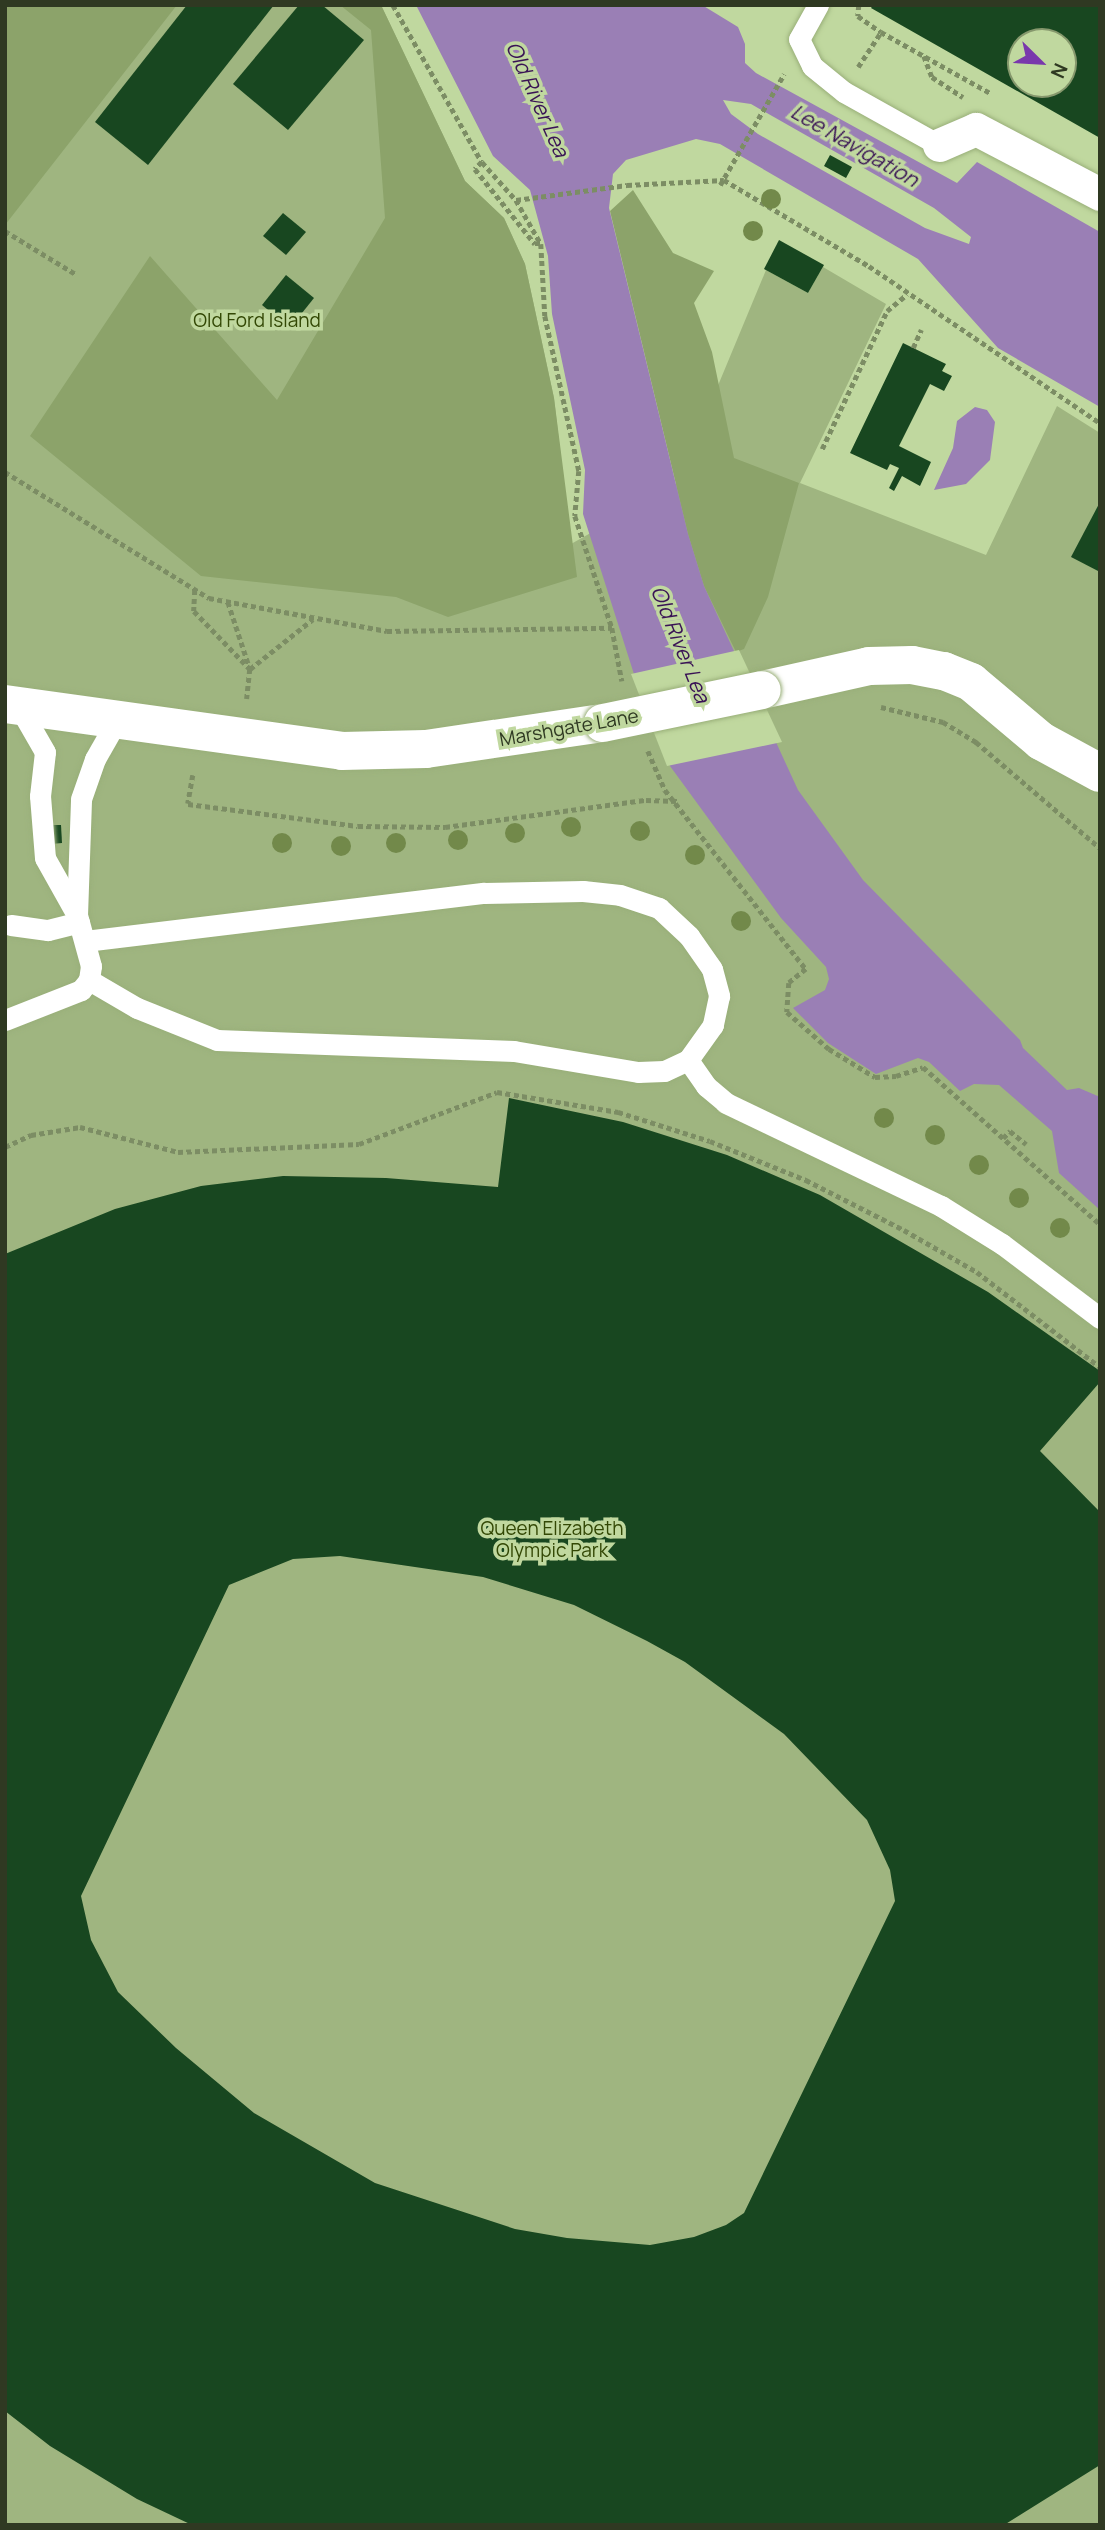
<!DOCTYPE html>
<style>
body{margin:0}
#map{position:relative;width:1105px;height:2530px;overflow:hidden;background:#c0d89f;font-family:Manrope,sans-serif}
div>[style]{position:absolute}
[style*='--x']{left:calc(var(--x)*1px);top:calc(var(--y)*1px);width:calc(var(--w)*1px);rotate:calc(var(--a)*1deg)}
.green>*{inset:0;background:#9fb580}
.forest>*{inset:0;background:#8ca36a}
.water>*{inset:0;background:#9a7fb5}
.pier>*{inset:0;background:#c0d89f}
.building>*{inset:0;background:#184720}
.path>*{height:4.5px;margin-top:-2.25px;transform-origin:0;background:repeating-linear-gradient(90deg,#7c8d64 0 5px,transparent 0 8.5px)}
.roads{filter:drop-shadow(0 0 2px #99af79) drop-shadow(0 0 2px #99af79)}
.service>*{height:21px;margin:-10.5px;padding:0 10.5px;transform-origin:10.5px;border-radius:10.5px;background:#fff}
.pedestrian>*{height:33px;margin:-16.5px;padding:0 16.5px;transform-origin:16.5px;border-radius:16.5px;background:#fff}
.minor>*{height:38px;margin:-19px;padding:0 19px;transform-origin:19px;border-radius:19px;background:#fff}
.bridges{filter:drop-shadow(0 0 2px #99af79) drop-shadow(0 0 2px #99af79)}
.minor-bridge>*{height:38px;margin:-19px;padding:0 19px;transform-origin:19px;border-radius:19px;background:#fff}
.trees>*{width:20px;height:20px;margin:-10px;border-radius:50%;background:#72894a}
span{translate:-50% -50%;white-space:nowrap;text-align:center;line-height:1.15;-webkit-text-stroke:7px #c0d89f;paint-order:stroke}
.park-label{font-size:19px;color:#334805}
.street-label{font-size:19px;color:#2f3922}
.water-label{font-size:21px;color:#391355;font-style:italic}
.frame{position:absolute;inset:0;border:7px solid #2f3922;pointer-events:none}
.north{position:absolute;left:1007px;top:28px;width:70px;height:70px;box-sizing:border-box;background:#c0d89f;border:2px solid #86986d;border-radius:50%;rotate:114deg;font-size:19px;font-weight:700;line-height:28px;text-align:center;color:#2f3922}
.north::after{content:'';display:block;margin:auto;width:24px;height:32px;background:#7938ac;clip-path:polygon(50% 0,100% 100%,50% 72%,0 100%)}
</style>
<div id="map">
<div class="green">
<i style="clip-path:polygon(75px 5px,381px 5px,465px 181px,504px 218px,525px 264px,554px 398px,571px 544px,678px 484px,664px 432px,707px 412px,766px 270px,808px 293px,823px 267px,886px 304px,800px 483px,986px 555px,1057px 406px,1100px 433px,1100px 2525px,5px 2525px,5px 106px)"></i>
</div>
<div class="forest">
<i style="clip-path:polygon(6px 5px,177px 5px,5px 225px,5px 7px)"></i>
<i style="clip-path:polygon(340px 5px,381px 5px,465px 181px,504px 218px,525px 264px,554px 398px,577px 577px,448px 617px,396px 597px,201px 576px,30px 436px,150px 256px,277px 400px,385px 218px,371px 30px)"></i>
<i style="clip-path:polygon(633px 190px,673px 253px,714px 271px,694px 303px,712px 352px,734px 458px,799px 483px,768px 597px,744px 649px,736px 652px,704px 586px,688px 534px,610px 211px)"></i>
</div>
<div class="water">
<i style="clip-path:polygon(evenodd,416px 5px,702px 5px,738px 27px,745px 44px,745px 63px,756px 73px,957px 183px,977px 162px,1100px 232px,1100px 407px,998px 348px,918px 259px,720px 144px,696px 139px,626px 160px,613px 174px,609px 208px,688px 534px,704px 586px,798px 790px,863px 880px,1020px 1040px,1023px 1048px,1067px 1090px,1079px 1088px,1100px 1097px,1100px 1210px,1059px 1173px,1052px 1131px,999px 1085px,974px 1084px,960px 1091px,929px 1062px,918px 1058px,876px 1074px,828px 1043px,793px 1008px,825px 990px,829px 979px,826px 967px,781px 918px,670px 766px,640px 693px,583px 514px,585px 470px,552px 314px,548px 256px,530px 190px,493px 156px,416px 5px,723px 100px,751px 104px,934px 208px,971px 237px,969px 244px,925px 228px,758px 134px,731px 114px,723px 100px)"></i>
<i style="clip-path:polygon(975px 407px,987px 410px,995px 422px,990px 460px,966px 484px,934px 490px,953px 448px,957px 421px)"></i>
</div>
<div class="pier">
<i style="clip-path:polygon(739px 650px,782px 742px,667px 766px,631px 674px)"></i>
</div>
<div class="building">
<i style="clip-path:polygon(187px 5px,274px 5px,148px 165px,95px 122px)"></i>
<i style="clip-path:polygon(299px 5px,322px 5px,364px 40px,288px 130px,233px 84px)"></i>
<i style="clip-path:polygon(evenodd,873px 5px,1100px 7px,1100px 138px,871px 8px,873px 5px,1021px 42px,1063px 42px,1063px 84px,1021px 84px,1021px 42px)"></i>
<i style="clip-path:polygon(830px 155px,852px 167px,846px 178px,824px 166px)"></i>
<i style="clip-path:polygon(283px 213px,306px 232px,286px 255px,263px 236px)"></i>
<i style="clip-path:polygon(779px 240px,824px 265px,808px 293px,764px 269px)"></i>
<i style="clip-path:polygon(286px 275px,314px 298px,290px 328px,262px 305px)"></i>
<i style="clip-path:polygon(903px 343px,946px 364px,942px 371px,952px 376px,944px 391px,930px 384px,899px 446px,931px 462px,920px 486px,902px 476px,894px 491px,889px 488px,899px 468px,890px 464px,887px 470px,850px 453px)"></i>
<i style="clip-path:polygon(1100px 502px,1100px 572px,1071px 557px)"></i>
<i style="clip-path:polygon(50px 825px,61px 825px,62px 843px,51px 844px)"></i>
<i style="clip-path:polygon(evenodd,509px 1098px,623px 1122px,727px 1155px,820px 1195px,988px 1292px,1100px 1371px,1100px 1382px,1040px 1451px,1100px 1512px,1100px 2465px,1004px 2525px,192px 2525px,137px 2499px,50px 2446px,5px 2411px,5px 1254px,115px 1209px,201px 1186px,283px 1176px,386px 1178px,498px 1187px,509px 1098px,340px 1556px,483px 1577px,574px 1605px,647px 1641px,685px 1662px,784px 1734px,867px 1820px,890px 1870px,895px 1901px,744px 2213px,726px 2225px,694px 2237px,650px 2245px,567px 2238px,515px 2229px,375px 2183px,254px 2113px,176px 2048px,118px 1992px,91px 1940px,81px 1896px,229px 1585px,293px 1559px,340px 1556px)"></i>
</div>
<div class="path">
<i style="--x:393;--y:5;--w:180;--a:60.5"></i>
<i style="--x:482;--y:162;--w:51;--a:48.2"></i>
<i style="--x:516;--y:200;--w:51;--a:60.4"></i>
<i style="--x:859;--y:5;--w:11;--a:95"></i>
<i style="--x:858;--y:16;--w:28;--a:35"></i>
<i style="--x:881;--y:32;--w:127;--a:29.2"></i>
<i style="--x:924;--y:56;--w:22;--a:69"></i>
<i style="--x:932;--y:77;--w:37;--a:33"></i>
<i style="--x:858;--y:67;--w:42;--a:-56.7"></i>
<i style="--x:482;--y:162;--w:10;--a:135"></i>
<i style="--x:475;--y:169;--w:96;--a:51.3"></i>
<i style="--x:535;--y:244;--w:6;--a:0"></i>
<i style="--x:541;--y:244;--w:72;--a:86.8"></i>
<i style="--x:545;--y:316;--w:159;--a:77.6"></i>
<i style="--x:579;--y:471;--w:45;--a:95.1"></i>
<i style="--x:575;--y:516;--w:118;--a:71.7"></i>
<i style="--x:612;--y:628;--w:54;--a:79.3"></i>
<i style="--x:720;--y:185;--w:128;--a:-60"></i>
<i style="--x:516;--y:200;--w:112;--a:-7.7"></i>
<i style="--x:627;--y:185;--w:97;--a:-3"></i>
<i style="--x:724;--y:180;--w:169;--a:30.7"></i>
<i style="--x:869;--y:266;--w:279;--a:34.2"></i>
<i style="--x:5;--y:231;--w:84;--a:31.4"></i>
<i style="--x:913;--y:348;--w:20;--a:-66"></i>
<i style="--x:822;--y:449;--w:153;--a:-64.8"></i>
<i style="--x:887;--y:311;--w:26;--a:-40"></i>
<i style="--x:5;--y:472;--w:240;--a:31.7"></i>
<i style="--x:209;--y:598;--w:181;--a:10.5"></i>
<i style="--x:387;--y:631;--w:225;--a:-0.8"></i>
<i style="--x:195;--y:590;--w:21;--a:93"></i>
<i style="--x:194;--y:611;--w:81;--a:46"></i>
<i style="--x:250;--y:669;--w:80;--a:-38.4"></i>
<i style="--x:228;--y:602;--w:71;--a:71.8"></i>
<i style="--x:250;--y:669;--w:30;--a:96"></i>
<i style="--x:881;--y:707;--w:64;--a:13.6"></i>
<i style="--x:943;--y:722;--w:39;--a:31"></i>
<i style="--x:976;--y:742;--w:163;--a:40.5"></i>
<i style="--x:648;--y:751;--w:43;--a:66.4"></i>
<i style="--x:665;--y:790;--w:228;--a:51.8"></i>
<i style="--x:806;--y:969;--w:22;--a:141"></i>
<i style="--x:789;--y:983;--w:29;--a:94"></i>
<i style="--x:787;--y:1012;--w:56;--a:41.4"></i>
<i style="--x:829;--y:1049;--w:54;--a:31.3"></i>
<i style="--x:875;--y:1077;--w:21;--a:-3"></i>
<i style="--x:896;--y:1076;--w:28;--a:-18"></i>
<i style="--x:923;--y:1067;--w:237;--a:41.6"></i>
<i style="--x:193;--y:775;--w:29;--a:100"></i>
<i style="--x:188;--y:804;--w:171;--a:7.4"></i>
<i style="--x:358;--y:826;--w:87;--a:0.7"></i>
<i style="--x:445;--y:827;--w:203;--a:-7.7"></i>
<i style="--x:646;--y:800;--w:31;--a:2"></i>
<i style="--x:1003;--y:1138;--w:10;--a:-45"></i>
<i style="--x:1010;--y:1131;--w:21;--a:39"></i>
<i style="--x:5;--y:1147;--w:29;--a:-25"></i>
<i style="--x:31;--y:1135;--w:50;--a:-9.3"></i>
<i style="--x:80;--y:1127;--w:101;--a:14.3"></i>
<i style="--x:178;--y:1152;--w:181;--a:-2.5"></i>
<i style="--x:359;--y:1144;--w:147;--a:-20.6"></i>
<i style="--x:497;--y:1092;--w:123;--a:9.4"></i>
<i style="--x:618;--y:1112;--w:96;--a:17.5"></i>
<i style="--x:710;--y:1141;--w:104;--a:22.1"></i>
<i style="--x:806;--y:1180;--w:110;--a:27"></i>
<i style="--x:904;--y:1230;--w:84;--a:29.9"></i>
<i style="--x:977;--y:1272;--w:155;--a:37.7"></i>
</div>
<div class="roads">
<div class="service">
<i style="--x:818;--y:5;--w:39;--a:119"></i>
<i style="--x:799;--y:39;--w:30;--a:64"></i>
<i style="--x:812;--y:66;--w:41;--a:39.1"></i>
<i style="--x:844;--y:92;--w:109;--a:29.2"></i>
<i style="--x:77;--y:915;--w:116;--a:-88"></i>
<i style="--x:81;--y:799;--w:42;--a:-70.7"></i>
<i style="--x:95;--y:759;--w:48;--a:-60.3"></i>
<i style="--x:11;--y:925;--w:37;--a:8"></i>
<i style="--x:48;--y:930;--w:32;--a:-14"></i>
<i style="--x:85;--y:941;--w:402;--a:-6.9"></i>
<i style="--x:484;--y:893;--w:99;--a:-1.2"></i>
<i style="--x:583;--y:891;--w:37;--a:6"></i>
<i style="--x:620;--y:895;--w:41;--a:18.4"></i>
<i style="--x:659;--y:908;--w:41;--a:43"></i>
<i style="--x:689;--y:936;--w:40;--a:55.1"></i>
<i style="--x:712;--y:969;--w:28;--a:75"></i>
<i style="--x:719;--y:996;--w:30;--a:102"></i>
<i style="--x:713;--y:1025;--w:43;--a:125.5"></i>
<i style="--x:688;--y:1060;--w:26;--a:155"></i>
<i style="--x:664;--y:1071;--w:26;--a:178"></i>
<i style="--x:638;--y:1072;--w:126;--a:-170.4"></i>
<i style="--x:514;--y:1051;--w:297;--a:-177.9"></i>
<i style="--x:217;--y:1040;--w:86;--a:-158.2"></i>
<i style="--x:137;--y:1008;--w:56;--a:-149.7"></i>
<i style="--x:5;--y:1020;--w:82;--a:-21.5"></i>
<i style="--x:81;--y:990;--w:13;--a:-51"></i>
<i style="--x:89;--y:980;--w:14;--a:-82"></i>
<i style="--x:91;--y:966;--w:53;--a:-105.4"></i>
<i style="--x:77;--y:915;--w:65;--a:-119.3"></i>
<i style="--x:45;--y:858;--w:62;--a:-94.6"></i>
<i style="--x:40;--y:796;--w:44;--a:-83.5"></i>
<i style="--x:45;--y:752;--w:54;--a:-119.9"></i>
<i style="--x:688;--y:1060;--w:32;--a:55"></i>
<i style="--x:706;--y:1086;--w:26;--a:40"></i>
<i style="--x:726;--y:1103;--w:238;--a:25.6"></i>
<i style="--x:941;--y:1206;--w:72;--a:31.9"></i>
<i style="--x:1002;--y:1244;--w:123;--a:37.1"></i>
</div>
<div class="pedestrian">
<i style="--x:939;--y:145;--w:40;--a:-23.4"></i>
<i style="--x:976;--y:129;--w:140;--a:27.7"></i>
</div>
<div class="minor">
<i style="--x:762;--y:690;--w:110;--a:-12.6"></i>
<i style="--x:869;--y:666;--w:43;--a:-1.3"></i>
<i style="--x:912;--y:665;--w:33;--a:11"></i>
<i style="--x:944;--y:671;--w:29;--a:22"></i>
<i style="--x:971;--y:682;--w:92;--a:40.1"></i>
<i style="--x:1041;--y:741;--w:67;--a:28.5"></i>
<i style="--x:5;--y:704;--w:340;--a:7.9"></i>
<i style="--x:342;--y:751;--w:84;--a:-1.4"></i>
<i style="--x:426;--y:749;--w:179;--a:-8.4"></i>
</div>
</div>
<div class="bridges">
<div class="minor-bridge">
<i style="--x:603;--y:723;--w:162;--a:-11.7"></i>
</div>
</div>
<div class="trees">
<i style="left:771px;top:199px"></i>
<i style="left:753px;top:231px"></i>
<i style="left:571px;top:827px"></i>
<i style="left:640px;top:831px"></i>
<i style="left:515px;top:833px"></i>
<i style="left:458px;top:840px"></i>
<i style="left:282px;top:843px"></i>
<i style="left:396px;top:843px"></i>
<i style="left:341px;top:846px"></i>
<i style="left:695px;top:855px"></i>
<i style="left:741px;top:921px"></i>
<i style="left:884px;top:1118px"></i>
<i style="left:935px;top:1135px"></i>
<i style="left:979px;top:1165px"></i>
<i style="left:1019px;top:1198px"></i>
<i style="left:1060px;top:1228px"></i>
</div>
<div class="park-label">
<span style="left:257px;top:321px">Old Ford Island</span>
<span style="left:552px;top:1540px">Queen Elizabeth<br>Olympic Park</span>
</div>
<div class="street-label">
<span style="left:569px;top:728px;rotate:-10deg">Marshgate Lane</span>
</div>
<div class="water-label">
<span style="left:538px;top:99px;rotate:66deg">Old River Lea</span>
<span style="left:855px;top:145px;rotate:30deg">Lee Navigation</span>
<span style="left:681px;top:644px;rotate:68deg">Old River Lea</span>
</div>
<div class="frame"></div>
<div class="north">N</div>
</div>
